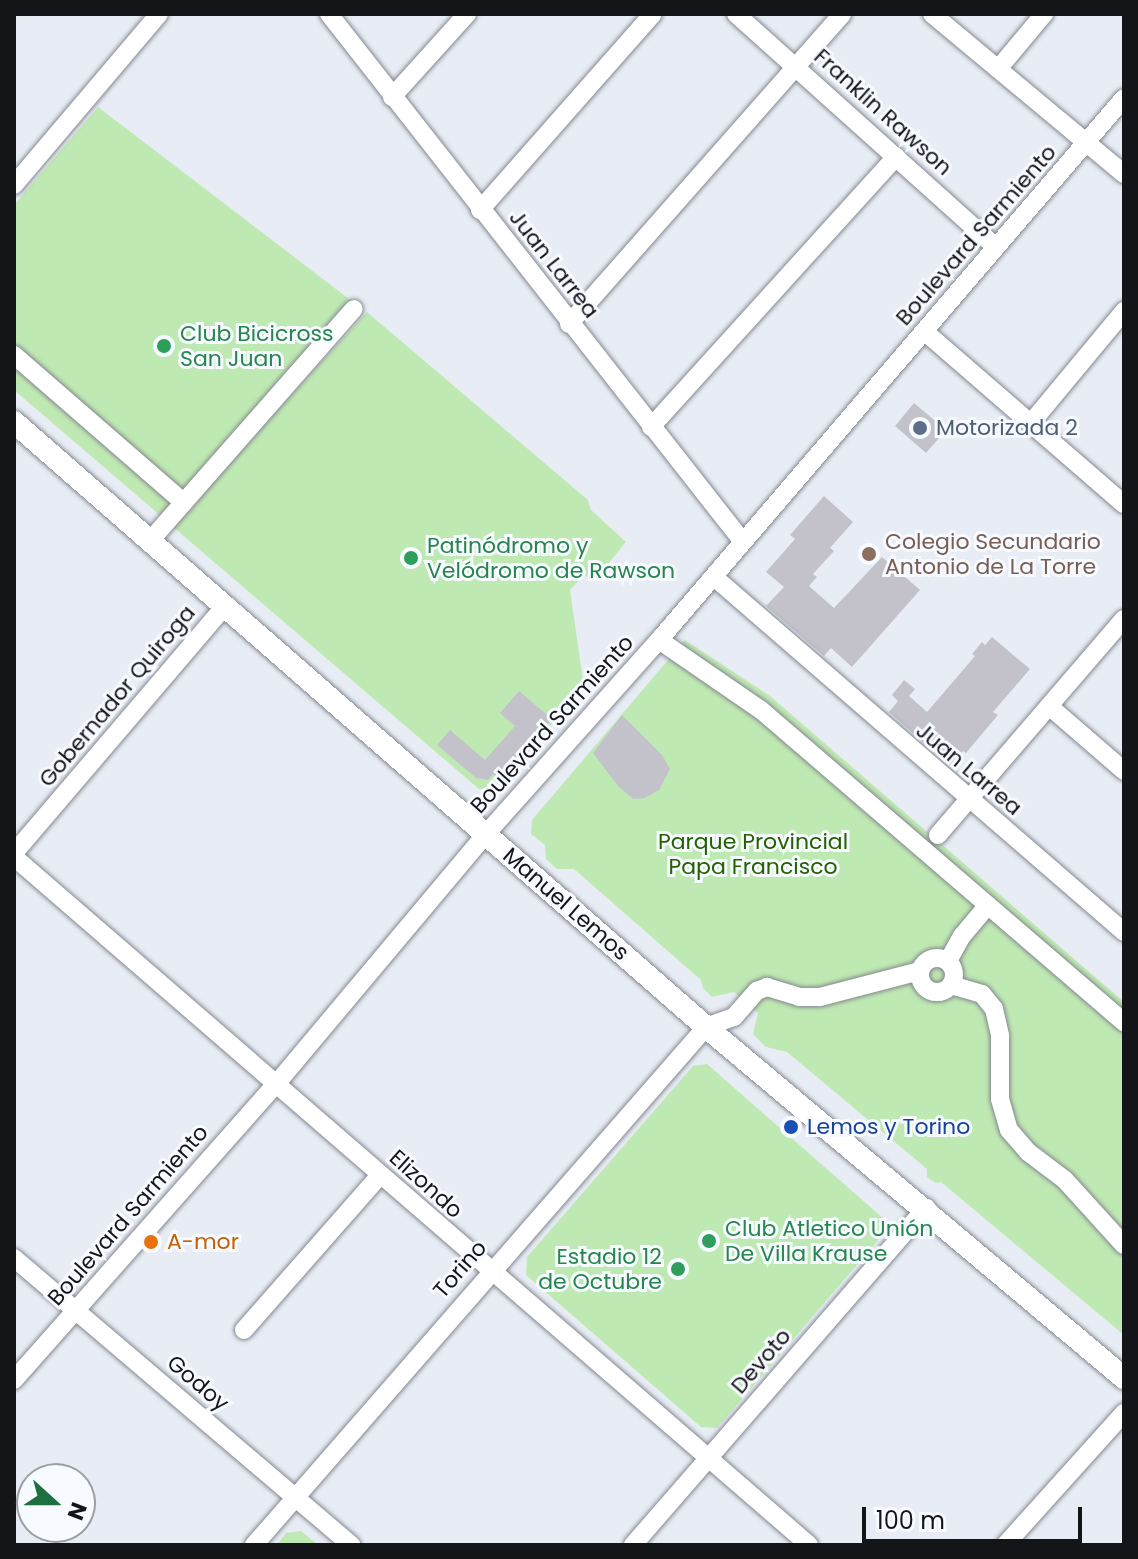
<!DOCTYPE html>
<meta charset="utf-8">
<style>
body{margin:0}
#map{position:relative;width:1138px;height:1559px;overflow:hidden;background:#e8edf5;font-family:Poppins,sans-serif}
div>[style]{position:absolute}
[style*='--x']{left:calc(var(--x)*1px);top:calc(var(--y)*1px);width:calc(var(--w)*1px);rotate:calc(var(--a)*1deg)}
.green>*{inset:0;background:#bfe9b2}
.building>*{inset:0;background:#c3c2cb}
.roads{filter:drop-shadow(0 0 2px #848890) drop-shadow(0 0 2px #848890)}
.minor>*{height:18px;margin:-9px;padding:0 9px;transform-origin:9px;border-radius:9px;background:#fff}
.minor>.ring{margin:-9px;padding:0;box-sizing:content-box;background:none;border:18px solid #fff;border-radius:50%}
.major>*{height:22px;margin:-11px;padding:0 11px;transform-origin:11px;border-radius:11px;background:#fff}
.dots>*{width:22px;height:22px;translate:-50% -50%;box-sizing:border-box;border:4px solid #f7faff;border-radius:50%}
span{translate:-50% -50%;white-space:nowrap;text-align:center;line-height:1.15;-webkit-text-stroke:6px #f7faff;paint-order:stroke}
.street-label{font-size:22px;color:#141518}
.leisure-label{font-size:22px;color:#27864d}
.left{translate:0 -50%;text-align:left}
.right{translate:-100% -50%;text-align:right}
.service-label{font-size:22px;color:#4e5e75}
.education-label{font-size:22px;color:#785e54}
.park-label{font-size:22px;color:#246101}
.transit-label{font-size:22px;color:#164399}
.food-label{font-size:22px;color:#c56008}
.frame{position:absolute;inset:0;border:16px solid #141518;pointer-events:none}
.north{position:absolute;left:16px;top:1463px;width:80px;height:80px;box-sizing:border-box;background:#f7faff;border:2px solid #9c9ea3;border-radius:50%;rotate:111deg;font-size:22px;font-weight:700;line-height:32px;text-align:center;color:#141518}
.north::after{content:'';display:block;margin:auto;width:28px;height:36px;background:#1f7040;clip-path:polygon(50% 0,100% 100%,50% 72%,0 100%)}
.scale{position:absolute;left:862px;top:1507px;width:220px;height:36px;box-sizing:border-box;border:4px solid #141518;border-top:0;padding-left:10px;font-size:24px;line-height:28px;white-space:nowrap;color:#141518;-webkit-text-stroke:6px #f7faff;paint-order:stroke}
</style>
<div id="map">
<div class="green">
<i style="clip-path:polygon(98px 107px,353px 302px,161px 516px,14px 390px,14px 205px)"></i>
<i style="clip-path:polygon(367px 312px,588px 500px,591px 510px,626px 542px,594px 581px,584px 575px,570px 590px,584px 687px,498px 787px,479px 789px,172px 526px)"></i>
<i style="clip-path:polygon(685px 640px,770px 696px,1124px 1002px,1124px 1335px,941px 1182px,936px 1183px,927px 1177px,927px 1169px,787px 1052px,766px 1047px,753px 1034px,758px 1013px,734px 992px,712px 997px,703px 988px,701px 980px,574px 869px,557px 869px,546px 859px,545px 845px,531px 834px,532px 820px)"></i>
<i style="clip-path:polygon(707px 1064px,891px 1225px,717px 1428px,701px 1427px,526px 1275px,527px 1257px,693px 1066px)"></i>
<i style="clip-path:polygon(301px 1531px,318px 1545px,277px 1545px,286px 1533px)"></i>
</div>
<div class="building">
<i style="clip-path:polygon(914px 403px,946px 430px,926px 453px,895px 426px)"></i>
<i style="clip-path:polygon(824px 496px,853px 522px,830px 548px,834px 551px,813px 574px,817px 577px,809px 586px,834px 608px,882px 557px,920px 590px,852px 667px,831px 648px,824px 656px,766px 606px,784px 587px,766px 572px,795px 539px,790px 535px)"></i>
<i style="clip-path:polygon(992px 637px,1030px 669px,993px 712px,998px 715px,966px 753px,963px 751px,950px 766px,889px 712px,898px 701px,892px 695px,904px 680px,915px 689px,909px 696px,927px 712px,975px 656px,972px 654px,982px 642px,985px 645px)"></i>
<i style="clip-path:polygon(519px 691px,552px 719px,500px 780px,493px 774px,488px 780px,476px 778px,437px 745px,450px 730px,485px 760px,515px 726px,500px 713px)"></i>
<i style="clip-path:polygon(622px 715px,662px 755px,670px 769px,659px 790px,645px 798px,633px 799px,618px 786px,593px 753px)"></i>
</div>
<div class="roads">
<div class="minor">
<i style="--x:329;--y:14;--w:671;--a:51.9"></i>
<i style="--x:736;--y:14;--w:349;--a:41.9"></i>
<i style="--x:932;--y:14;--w:250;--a:39.8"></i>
<i style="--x:998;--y:69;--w:72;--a:-50.1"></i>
<i style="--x:392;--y:97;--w:112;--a:-47.9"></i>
<i style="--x:14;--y:185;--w:224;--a:-49.7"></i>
<i style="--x:480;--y:210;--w:261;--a:-48.6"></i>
<i style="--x:569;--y:324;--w:413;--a:-48.6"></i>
<i style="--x:924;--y:331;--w:264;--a:40.9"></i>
<i style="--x:14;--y:355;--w:225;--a:41"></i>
<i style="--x:1031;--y:423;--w:146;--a:-50.3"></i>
<i style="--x:651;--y:427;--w:365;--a:-47.8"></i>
<i style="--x:149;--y:542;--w:310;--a:-48.7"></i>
<i style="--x:714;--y:577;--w:542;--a:40.89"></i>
<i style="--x:659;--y:640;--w:124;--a:34.5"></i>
<i style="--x:761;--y:710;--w:479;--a:40.7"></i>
<i style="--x:1049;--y:706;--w:99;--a:40.9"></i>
<i style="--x:938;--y:835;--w:285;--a:-49.3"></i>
<i style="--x:14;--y:853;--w:325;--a:-49.5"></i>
<i style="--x:14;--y:857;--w:1051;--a:40.87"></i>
<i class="ring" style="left:920px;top:958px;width:16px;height:16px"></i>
<i style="--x:948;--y:961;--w:29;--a:-61"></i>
<i style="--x:962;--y:936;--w:40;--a:-50"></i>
<i style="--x:951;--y:985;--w:32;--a:16"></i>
<i style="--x:982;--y:994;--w:19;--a:51"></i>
<i style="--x:994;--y:1009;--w:28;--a:77"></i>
<i style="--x:1000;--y:1036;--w:63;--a:90"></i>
<i style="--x:1000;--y:1099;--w:32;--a:74"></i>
<i style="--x:1009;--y:1130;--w:29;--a:49"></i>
<i style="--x:1028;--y:1152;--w:46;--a:37.1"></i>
<i style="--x:1065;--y:1180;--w:88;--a:47.8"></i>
<i style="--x:14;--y:1258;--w:443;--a:40.4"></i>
<i style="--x:244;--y:1330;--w:206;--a:-48.7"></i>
<i style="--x:14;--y:1380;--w:397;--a:-48.5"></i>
<i style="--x:277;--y:1083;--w:325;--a:-50"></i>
<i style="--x:486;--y:834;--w:260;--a:-48.3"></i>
<i style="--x:659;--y:640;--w:714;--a:-49.37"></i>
<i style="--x:254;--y:1545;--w:687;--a:-48.89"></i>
<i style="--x:706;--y:1027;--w:30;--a:-20"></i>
<i style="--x:734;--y:1017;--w:35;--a:-49"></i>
<i style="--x:757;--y:991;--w:11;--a:-22"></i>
<i style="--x:767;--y:987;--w:34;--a:17"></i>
<i style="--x:799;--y:997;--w:21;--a:0"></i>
<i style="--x:820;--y:997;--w:103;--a:-14.6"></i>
<i style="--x:633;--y:1545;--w:447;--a:-49"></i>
<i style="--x:1005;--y:1545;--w:178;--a:-48"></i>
</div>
<div class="major">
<i style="--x:14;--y:422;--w:919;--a:41.16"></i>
<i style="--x:706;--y:1027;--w:546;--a:40.02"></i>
</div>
</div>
<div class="dots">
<i style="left:164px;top:346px;background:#2e9e5b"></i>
<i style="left:920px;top:428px;background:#5c6f8a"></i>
<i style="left:869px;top:554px;background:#8d6e63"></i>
<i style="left:411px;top:558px;background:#2e9e5b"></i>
<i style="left:791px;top:1127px;background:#1a4fb4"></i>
<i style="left:709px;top:1241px;background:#2e9e5b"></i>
<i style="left:151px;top:1242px;background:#e8710a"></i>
<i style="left:678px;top:1269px;background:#2e9e5b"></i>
</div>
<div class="street-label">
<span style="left:883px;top:112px;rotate:42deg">Franklin Rawson</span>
<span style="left:976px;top:235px;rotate:-49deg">Boulevard Sarmiento</span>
<span style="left:554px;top:264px;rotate:52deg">Juan Larrea</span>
<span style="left:117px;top:696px;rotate:-50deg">Gobernador Quiroga</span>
<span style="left:552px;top:724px;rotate:-48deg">Boulevard Sarmiento</span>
<span style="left:969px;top:769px;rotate:40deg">Juan Larrea</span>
<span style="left:566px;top:904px;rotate:41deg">Manuel Lemos</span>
<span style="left:426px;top:1184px;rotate:42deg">Elizondo</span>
<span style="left:128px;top:1215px;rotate:-49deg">Boulevard Sarmiento</span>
<span style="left:460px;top:1269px;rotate:-49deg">Torino</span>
<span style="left:761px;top:1361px;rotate:-49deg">Devoto</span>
<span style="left:198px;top:1383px;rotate:40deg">Godoy</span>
</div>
<div class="leisure-label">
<span class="left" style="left:180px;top:346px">Club Bicicross<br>San Juan</span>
<span class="left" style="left:427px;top:558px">Patinódromo y<br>Velódromo de Rawson</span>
<span class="left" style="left:725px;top:1241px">Club Atletico Unión<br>De Villa Krause</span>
<span class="right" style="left:662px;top:1269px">Estadio 12<br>de Octubre</span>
</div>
<div class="service-label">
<span class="left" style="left:936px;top:428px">Motorizada 2</span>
</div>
<div class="education-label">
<span class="left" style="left:885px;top:554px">Colegio Secundario<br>Antonio de La Torre</span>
</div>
<div class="park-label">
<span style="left:753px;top:854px">Parque Provincial<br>Papa Francisco</span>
</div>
<div class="transit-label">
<span class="left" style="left:807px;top:1127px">Lemos y Torino</span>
</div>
<div class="food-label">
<span class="left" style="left:167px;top:1242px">A-mor</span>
</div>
<div class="frame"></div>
<div class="north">N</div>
<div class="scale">100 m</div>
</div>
